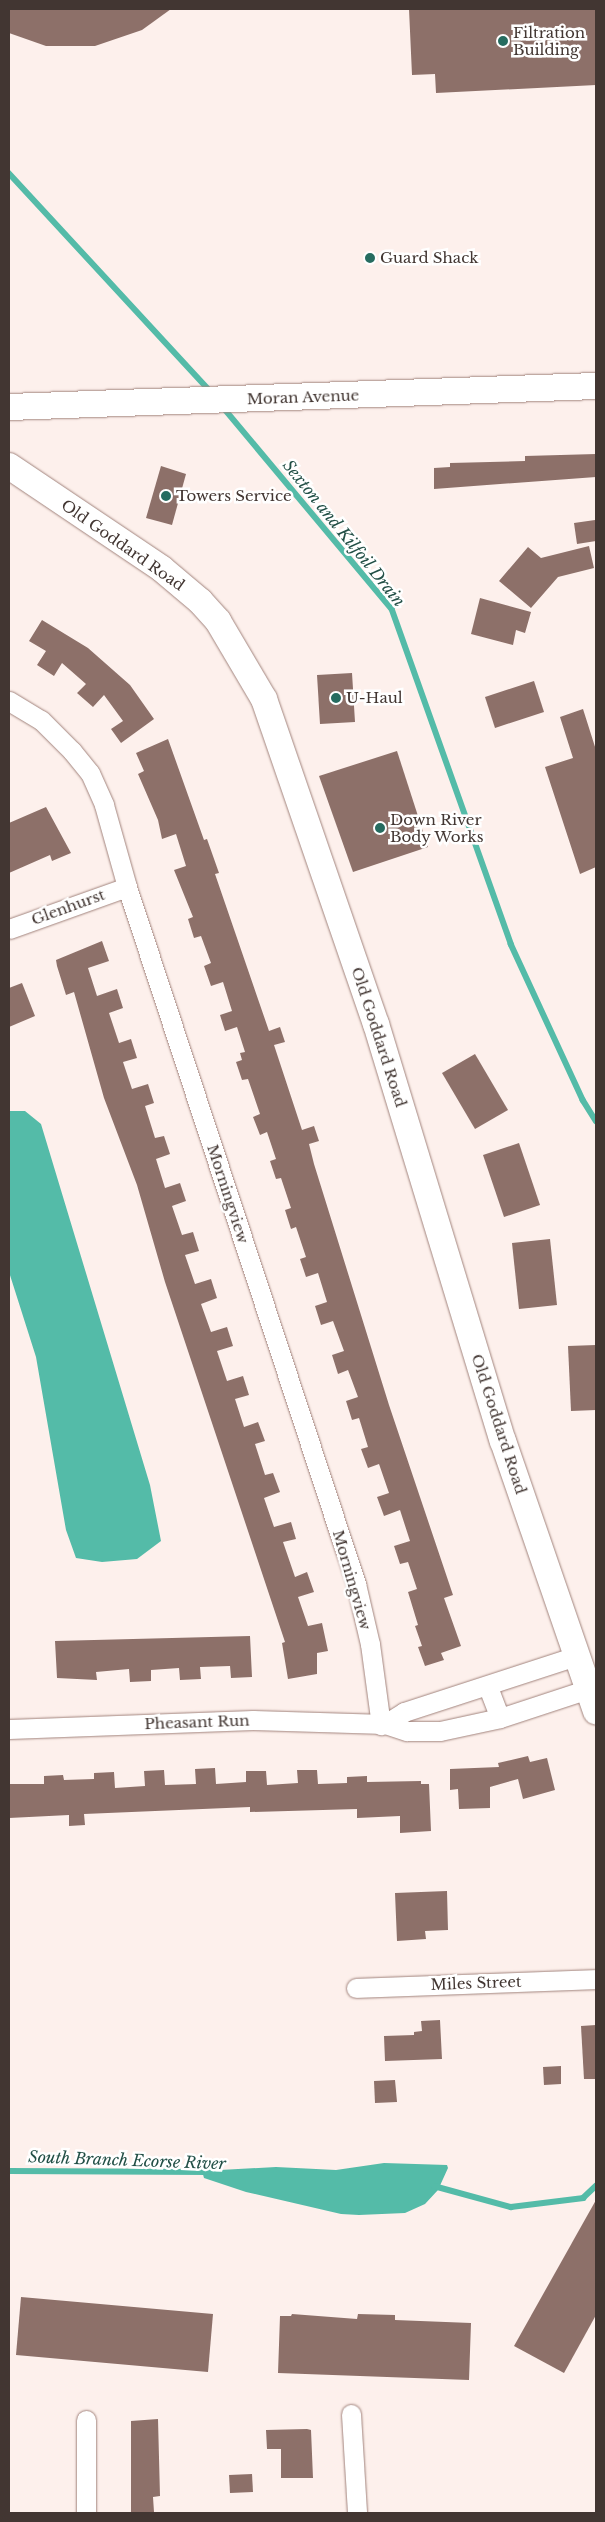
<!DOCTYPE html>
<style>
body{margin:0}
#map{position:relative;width:605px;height:2522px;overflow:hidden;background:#fdf0ec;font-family:"Libre Baskerville",serif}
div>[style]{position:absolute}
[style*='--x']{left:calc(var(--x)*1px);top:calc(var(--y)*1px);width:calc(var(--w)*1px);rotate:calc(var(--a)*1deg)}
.water>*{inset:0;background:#54bba8}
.stream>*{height:5.5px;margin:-2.75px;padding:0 2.75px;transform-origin:2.75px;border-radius:2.75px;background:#54bba8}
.building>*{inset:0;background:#8d7069}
.roads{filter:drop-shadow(0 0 1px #a2847d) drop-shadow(0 0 1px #a2847d)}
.street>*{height:19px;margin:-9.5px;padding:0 9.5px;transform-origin:9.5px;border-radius:9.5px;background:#fff}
.secondary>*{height:26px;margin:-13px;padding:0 13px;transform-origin:13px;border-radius:13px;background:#fff}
.dots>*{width:14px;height:14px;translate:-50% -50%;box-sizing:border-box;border:2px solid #fff;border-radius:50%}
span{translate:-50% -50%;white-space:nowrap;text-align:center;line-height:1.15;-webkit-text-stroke:5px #fff;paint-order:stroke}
.poi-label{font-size:15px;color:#423632}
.left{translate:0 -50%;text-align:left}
.street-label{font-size:15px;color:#423632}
.water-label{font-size:16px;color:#224f46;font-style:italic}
.frame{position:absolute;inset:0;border:10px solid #423632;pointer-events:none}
</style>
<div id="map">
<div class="water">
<i style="clip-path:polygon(9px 1111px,25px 1111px,41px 1124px,150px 1485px,161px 1541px,137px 1559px,102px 1562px,76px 1558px,66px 1530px,36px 1357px,9px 1272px)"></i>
<i style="clip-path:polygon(384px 2163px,447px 2165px,448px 2168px,438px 2190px,425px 2204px,405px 2213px,359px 2215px,341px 2214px,246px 2192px,204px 2178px,202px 2171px,276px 2167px,336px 2170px)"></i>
</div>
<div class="stream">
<i style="--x:9;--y:173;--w:298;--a:47.3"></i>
<i style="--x:223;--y:407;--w:263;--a:50.1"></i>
<i style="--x:392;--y:609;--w:356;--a:70.4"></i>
<i style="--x:511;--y:944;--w:172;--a:65.2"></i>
<i style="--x:583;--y:1100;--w:25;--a:58"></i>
<i style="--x:9;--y:2171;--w:200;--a:0.3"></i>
<i style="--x:434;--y:2186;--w:80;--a:15.3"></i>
<i style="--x:511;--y:2207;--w:73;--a:-7.1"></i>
<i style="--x:583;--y:2198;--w:18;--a:-43"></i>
</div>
<div class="building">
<i style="clip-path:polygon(9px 9px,171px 9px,142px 30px,95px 46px,46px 46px,9px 33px)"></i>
<i style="clip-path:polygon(409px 9px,596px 9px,596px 85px,436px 93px,435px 74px,412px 75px)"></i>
<i style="clip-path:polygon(596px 454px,596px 477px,434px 489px,434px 468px,450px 467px,450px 463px,525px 461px,525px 456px)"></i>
<i style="clip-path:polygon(161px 466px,186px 474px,172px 525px,146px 518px)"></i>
<i style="clip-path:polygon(595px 520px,596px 541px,577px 544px,574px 523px)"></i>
<i style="clip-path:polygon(589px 546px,594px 568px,558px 577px,531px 608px,499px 581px,528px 547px,541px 558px)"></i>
<i style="clip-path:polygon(480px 598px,531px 612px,525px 633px,516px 630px,513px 645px,471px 634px)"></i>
<i style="clip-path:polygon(42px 620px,88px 648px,130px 685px,154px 719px,121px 743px,111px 729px,123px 721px,104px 695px,93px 707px,77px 693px,86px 684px,62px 663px,54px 676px,37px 665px,46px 651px,29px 641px)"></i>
<i style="clip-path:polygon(352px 673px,355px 722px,320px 724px,317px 675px)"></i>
<i style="clip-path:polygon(534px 681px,544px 712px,495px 728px,485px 697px)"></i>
<i style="clip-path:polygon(583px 709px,596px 750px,596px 867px,580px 874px,545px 767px,573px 758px,560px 717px)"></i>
<i style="clip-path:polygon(168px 739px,204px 840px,207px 839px,219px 873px,215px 874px,269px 1031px,280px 1027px,285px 1042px,274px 1045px,302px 1130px,314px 1126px,319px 1141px,309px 1144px,314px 1164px,389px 1405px,453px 1595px,444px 1598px,461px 1646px,441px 1653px,444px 1660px,425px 1666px,418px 1647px,422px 1646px,415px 1626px,418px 1625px,408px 1592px,417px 1589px,408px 1562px,400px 1564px,394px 1546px,410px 1541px,400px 1510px,384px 1516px,377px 1497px,389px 1493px,379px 1464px,368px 1468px,361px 1449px,368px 1447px,359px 1418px,352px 1420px,346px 1401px,358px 1397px,348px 1370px,338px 1374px,332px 1355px,344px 1351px,333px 1321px,321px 1325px,315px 1306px,327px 1302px,318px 1273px,306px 1277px,300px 1259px,306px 1257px,296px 1227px,291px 1229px,285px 1210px,291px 1208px,281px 1178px,276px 1179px,270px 1161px,276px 1159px,267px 1132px,260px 1135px,253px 1117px,260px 1114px,248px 1079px,242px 1080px,236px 1062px,242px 1060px,240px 1053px,245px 1052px,237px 1027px,225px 1031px,220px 1015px,232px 1011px,223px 982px,211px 986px,204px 966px,211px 963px,201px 936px,194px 938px,188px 919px,193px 917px,174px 870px,186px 866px,176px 834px,162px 839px,158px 820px,138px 774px,144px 771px,136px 753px)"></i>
<i style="clip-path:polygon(397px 751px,428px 847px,353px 872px,319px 776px)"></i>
<i style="clip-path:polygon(46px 807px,71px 853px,52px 861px,50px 855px,9px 873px,9px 823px)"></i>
<i style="clip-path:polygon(102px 941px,109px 961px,88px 968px,97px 996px,117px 989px,123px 1008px,109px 1013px,119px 1043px,131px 1039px,137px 1058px,123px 1062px,132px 1089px,148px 1084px,154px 1103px,145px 1106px,155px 1138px,164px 1136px,170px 1154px,156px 1159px,165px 1188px,180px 1183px,186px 1201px,172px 1206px,182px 1235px,193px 1232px,199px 1251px,185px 1255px,195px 1284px,211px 1279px,217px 1298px,201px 1304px,211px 1332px,227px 1327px,233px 1346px,217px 1351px,227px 1381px,243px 1376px,249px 1395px,235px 1399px,244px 1427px,258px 1422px,265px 1441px,255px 1444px,265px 1475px,273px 1473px,280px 1492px,264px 1498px,274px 1527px,291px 1522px,296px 1539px,283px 1542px,295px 1577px,307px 1572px,314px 1592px,298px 1597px,308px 1626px,322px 1623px,328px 1651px,317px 1653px,317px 1674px,288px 1679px,282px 1643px,285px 1642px,165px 1282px,137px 1185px,104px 1098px,74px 992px,66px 995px,57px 966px,56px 960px)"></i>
<i style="clip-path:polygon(22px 983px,35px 1016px,9px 1027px,9px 988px)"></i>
<i style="clip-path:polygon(475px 1054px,508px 1110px,475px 1129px,442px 1073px)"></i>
<i style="clip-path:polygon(519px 1143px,540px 1205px,504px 1217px,483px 1155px)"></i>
<i style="clip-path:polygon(550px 1239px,557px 1305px,519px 1309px,512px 1243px)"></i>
<i style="clip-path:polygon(596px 1345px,596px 1410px,571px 1411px,568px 1346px)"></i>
<i style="clip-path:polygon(250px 1636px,252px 1677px,231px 1678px,230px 1666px,200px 1667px,201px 1679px,180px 1680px,179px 1668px,151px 1670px,151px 1681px,130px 1682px,129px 1669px,96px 1672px,97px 1680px,57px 1678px,55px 1641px)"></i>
<i style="clip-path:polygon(528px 1756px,530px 1762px,547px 1758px,555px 1790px,523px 1799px,518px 1779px,490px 1787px,490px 1808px,459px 1809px,458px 1789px,450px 1790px,450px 1769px,499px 1767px,498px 1763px)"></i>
<i style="clip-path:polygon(215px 1768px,216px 1784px,246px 1782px,246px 1771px,266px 1771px,267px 1785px,298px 1783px,297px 1770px,317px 1770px,318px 1784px,347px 1783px,347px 1777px,367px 1776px,367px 1782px,421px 1781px,421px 1784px,429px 1784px,431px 1831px,400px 1833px,400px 1816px,357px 1818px,357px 1809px,250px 1812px,250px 1807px,84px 1814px,85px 1825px,69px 1826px,69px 1815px,9px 1818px,9px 1784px,44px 1784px,44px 1776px,63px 1775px,64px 1780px,94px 1779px,94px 1773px,114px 1772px,115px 1788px,145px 1786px,144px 1771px,164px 1770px,165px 1785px,196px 1784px,195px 1769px)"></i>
<i style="clip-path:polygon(447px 1891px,448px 1930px,425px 1931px,426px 1939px,397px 1941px,395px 1893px)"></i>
<i style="clip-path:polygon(440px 2020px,442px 2059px,385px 2061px,384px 2036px,414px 2035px,414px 2032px,422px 2031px,421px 2021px)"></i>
<i style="clip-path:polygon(596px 2025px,596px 2079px,584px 2079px,581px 2026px)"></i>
<i style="clip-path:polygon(561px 2066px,561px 2084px,544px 2085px,543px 2067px)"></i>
<i style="clip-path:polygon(395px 2080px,397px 2102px,375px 2103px,374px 2081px)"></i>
<i style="clip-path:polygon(596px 2200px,596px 2315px,564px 2373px,514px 2346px)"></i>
<i style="clip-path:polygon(21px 2297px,213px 2314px,208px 2372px,16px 2355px)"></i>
<i style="clip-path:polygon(292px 2314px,357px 2319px,358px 2314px,395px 2315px,395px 2320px,471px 2323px,469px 2380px,278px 2373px,280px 2316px,291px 2316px)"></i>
<i style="clip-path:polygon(158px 2419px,160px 2496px,153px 2497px,154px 2512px,131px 2513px,131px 2421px)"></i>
<i style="clip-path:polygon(307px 2429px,311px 2430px,313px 2478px,281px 2478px,281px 2449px,267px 2449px,266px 2430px)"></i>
<i style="clip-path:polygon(252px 2474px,253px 2492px,230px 2493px,229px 2475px)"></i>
</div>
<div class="roads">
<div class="street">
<i style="--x:9;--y:701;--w:37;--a:31"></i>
<i style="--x:41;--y:720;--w:44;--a:45"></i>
<i style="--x:72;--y:751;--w:28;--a:51"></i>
<i style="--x:90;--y:773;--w:35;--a:66"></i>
<i style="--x:104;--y:805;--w:85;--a:74.3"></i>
<i style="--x:127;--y:887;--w:734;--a:71.81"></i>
<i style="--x:356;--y:1584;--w:62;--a:76.9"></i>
<i style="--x:370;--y:1644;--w:82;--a:82.3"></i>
<i style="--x:9;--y:929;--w:125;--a:-19.6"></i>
<i style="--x:488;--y:1687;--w:33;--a:69"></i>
<i style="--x:385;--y:1724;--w:22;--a:-32"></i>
<i style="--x:404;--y:1712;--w:181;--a:-18"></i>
<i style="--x:9;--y:1729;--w:244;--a:-2.1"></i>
<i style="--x:253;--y:1720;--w:132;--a:1.7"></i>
<i style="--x:385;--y:1724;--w:23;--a:18"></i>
<i style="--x:407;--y:1731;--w:33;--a:0"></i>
<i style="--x:440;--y:1731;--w:61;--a:-12.2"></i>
<i style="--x:500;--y:1718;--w:93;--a:-18.2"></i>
<i style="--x:356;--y:1988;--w:240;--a:-2.1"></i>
<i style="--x:351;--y:2414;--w:99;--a:86.5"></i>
<i style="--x:86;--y:2420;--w:93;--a:90"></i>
</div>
<div class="secondary">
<i style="--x:9;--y:407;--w:587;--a:-2.05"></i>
<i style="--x:9;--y:466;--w:184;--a:33.9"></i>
<i style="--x:162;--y:569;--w:50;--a:40.1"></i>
<i style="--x:200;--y:601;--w:27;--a:48"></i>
<i style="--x:218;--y:621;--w:91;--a:59.5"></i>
<i style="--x:264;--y:699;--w:344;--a:71"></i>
<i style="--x:376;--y:1024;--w:436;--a:73.1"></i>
<i style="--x:503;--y:1441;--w:286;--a:71"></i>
</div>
</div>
<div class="dots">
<i style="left:503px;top:41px;background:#266c60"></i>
<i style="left:370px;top:258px;background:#266c60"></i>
<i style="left:166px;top:496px;background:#266c60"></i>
<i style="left:336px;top:698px;background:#266c60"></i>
<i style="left:380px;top:828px;background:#266c60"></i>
</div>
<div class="poi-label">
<span class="left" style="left:513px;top:41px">Filtration<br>Building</span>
<span class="left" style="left:380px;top:258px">Guard Shack</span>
<span class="left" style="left:176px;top:496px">Towers Service</span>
<span class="left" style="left:346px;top:698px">U-Haul</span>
<span class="left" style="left:390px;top:828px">Down River<br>Body Works</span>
</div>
<div class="street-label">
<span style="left:303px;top:397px;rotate:-2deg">Moran Avenue</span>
<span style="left:123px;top:545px;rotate:35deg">Old Goddard Road</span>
<span style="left:68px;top:907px;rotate:-20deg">Glenhurst</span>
<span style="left:379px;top:1037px;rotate:72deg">Old Goddard Road</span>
<span style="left:228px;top:1194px;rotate:72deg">Morningview</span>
<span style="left:499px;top:1424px;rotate:72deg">Old Goddard Road</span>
<span style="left:352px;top:1580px;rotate:74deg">Morningview</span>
<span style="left:197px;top:1722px;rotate:-2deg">Pheasant Run</span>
<span style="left:476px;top:1983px;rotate:-2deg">Miles Street</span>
</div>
<div class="water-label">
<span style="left:344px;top:533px;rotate:51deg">Sexton and Kilfoil Drain</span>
<span style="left:127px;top:2160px;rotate:2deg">South Branch Ecorse River</span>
</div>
<div class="frame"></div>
</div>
